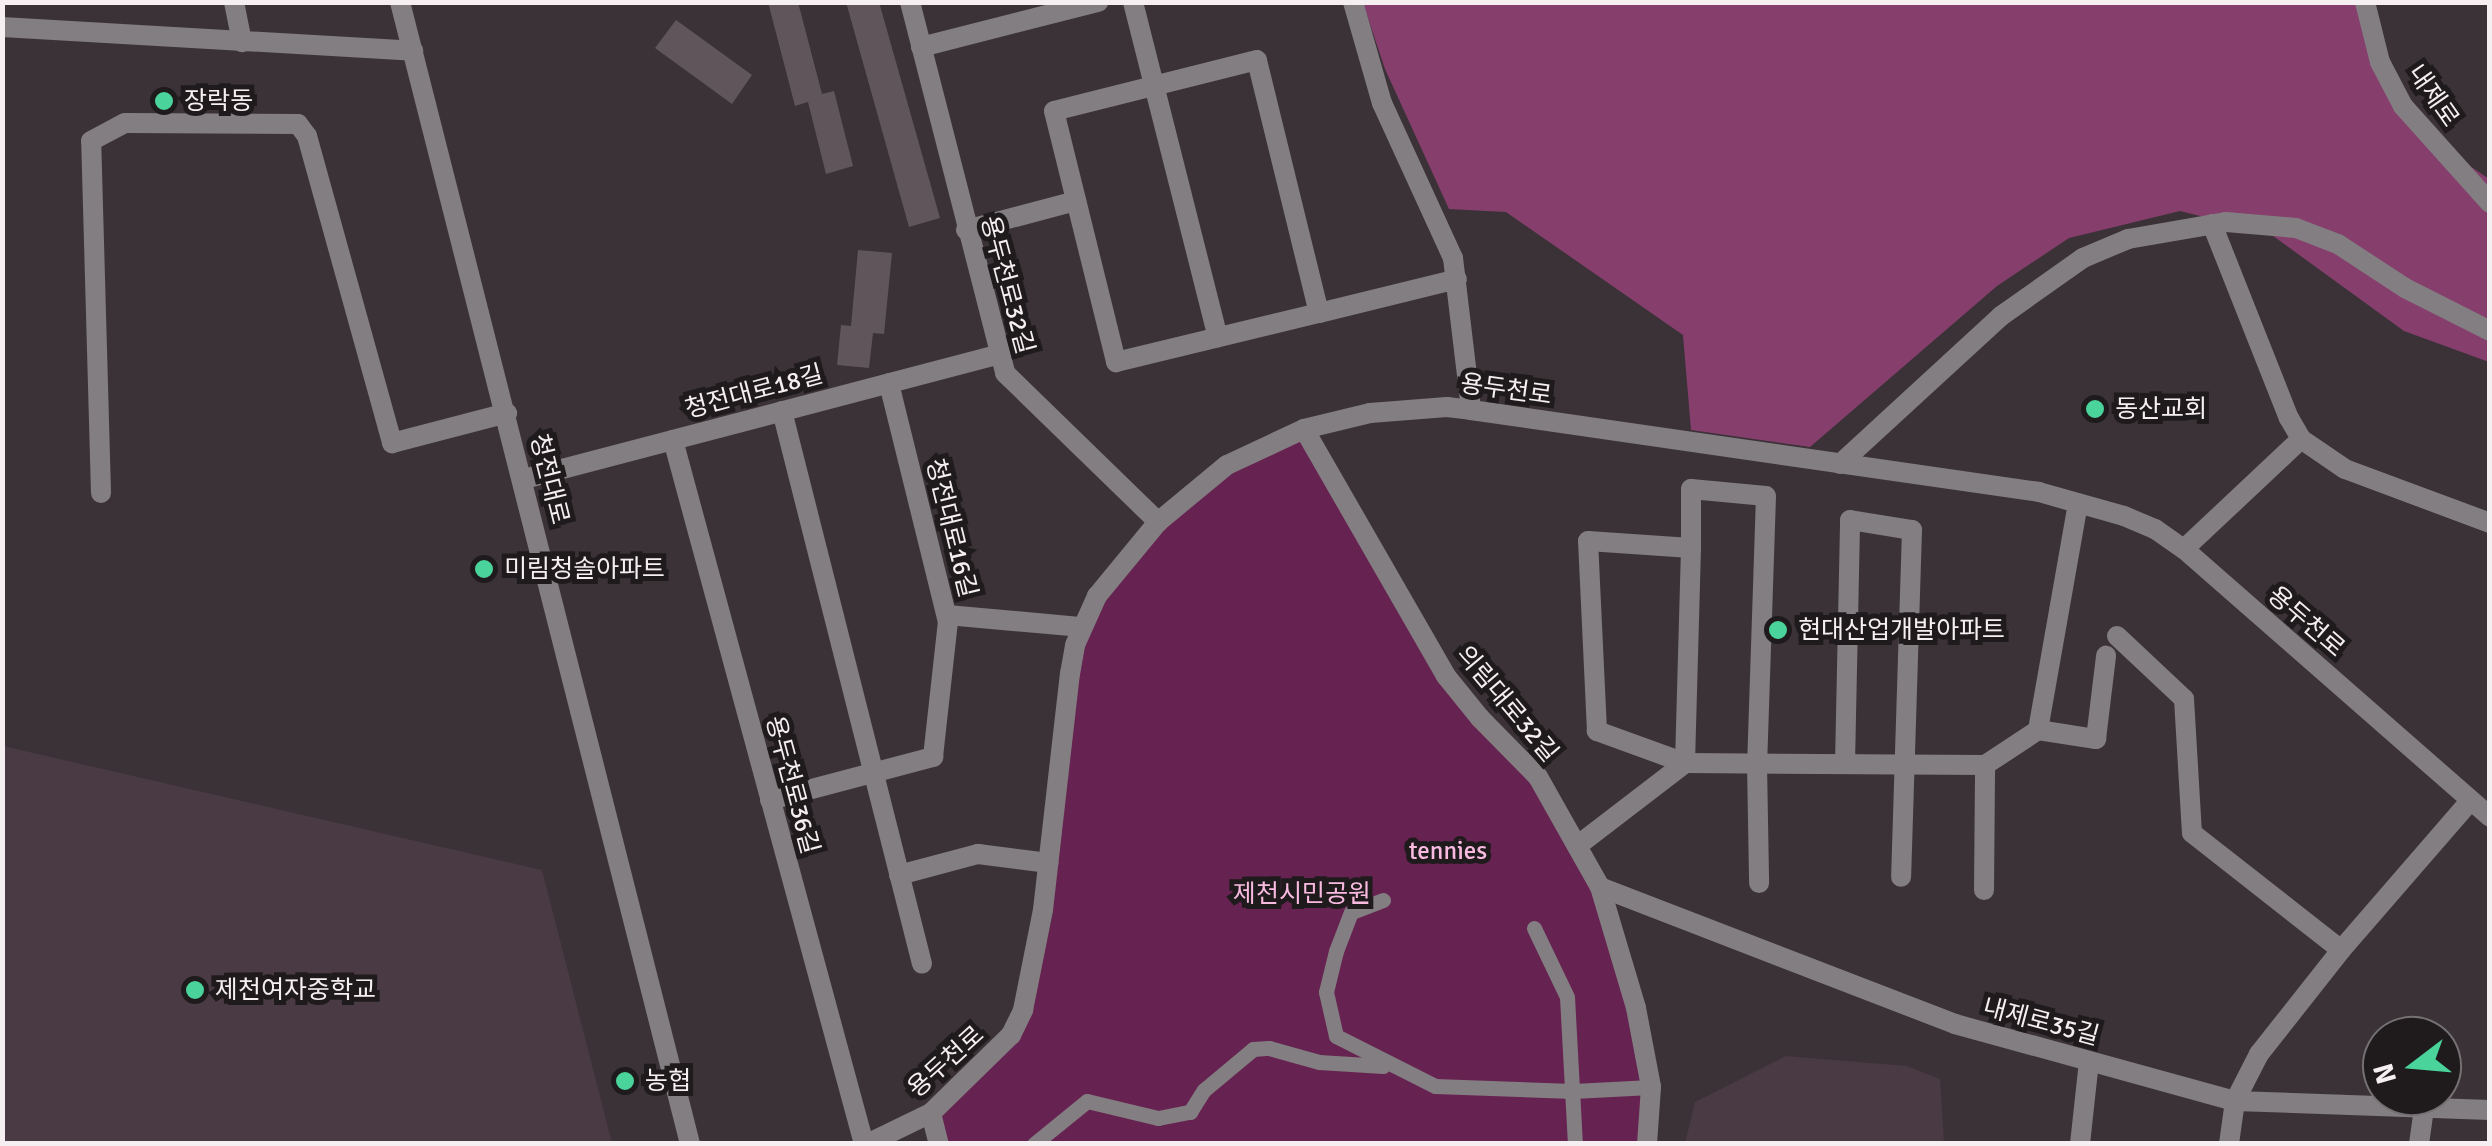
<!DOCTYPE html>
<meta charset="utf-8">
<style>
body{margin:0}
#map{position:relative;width:2492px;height:1146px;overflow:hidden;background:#3b3237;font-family:Signika,"Noto Sans KR",sans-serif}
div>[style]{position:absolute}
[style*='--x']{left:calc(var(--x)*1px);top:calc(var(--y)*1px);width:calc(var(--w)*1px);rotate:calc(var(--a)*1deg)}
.built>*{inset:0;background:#493a43}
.green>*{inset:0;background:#662250}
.forest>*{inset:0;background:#863e6d}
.building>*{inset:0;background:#5f555a}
.pedestrian>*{height:15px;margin:-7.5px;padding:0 7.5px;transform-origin:7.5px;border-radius:7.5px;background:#837e81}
.minor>*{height:20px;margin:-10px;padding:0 10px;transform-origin:10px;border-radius:10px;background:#837e81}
.tertiary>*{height:20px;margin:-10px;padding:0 10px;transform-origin:10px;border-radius:10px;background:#837e81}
.dots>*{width:28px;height:28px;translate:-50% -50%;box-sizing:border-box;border:5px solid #1f1b1d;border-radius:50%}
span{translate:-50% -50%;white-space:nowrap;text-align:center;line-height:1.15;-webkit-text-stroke:10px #1f1b1d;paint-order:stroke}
.street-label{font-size:25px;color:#f5eff2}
.poi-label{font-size:25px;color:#f5eff2}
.left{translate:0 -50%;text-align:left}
.park-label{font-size:25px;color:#f9bae0}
.frame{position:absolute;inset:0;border:5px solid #f5eff2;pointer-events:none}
.north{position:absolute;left:2362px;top:1016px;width:100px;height:100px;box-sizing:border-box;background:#1f1b1d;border:2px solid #757072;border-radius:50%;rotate:254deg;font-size:28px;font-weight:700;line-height:40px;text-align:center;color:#f5eff2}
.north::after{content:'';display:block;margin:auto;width:35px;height:45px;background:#4ad49c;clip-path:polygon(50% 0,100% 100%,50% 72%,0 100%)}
</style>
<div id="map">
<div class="built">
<i style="clip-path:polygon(3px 746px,542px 870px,612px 1143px,3px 1143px)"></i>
<i style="clip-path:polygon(1786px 1056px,1907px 1066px,1940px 1079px,1944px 1143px,1685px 1143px,1695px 1102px)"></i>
</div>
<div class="green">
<i style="clip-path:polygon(1303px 437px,1390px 592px,1538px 777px,1600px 887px,1644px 1088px,1638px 1143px,948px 1144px,940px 1116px,994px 1062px,1039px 976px,1053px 912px,1055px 852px,1076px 677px,1093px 617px,1165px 526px,1231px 474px)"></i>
</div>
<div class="forest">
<i style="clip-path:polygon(1363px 3px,2365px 3px,2369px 30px,2430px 139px,2489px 179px,2489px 362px,2404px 331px,2269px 233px,2180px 211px,2069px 238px,1997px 286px,1810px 447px,1691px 430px,1683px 335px,1506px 212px,1449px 209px,1385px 69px)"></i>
</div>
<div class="building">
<i style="clip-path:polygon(768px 2px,798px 2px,822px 94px,834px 91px,853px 166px,826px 174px,808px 102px,795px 106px)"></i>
<i style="clip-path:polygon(846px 2px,879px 2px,940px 218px,909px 227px)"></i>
<i style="clip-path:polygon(676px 20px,752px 75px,732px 104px,655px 48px)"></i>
<i style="clip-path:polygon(858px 250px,892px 253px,884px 334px,873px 333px,869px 368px,837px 365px,841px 325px,851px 326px)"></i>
</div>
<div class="pedestrian">
<i style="--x:1383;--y:900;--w:34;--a:159"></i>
<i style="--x:1351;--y:912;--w:42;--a:111"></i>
<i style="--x:1336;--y:951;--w:42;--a:103.7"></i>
<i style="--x:1326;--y:992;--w:45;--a:77.2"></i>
<i style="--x:1336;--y:1036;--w:111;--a:26.8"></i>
<i style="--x:1435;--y:1086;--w:138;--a:2.1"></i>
<i style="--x:1573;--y:1091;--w:78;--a:-2.9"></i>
<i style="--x:1534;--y:928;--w:76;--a:64.4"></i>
<i style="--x:1567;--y:997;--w:147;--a:86.9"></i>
<i style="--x:1034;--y:1144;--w:68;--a:-39.1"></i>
<i style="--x:1087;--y:1101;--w:73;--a:13.5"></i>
<i style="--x:1158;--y:1118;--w:33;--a:-11"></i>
<i style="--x:1190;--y:1112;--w:26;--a:-58"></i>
<i style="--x:1204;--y:1090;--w:64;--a:-39.9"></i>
<i style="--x:1253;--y:1049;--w:16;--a:-4"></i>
<i style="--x:1269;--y:1048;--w:52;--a:15.6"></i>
<i style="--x:1319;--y:1062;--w:64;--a:3.6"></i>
</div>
<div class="minor">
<i style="--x:234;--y:2;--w:41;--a:78.7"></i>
<i style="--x:910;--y:2;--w:383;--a:75.6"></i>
<i style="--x:1005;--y:373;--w:214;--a:44.2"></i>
<i style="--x:1133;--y:2;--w:346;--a:75.8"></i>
<i style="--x:1353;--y:2;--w:105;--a:74"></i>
<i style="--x:1382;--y:103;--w:170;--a:65.4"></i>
<i style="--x:1453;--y:258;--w:153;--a:83.2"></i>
<i style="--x:2;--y:27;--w:412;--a:3.3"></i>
<i style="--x:921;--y:47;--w:183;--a:-14.3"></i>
<i style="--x:2212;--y:224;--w:209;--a:68.4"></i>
<i style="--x:2289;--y:418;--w:24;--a:60"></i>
<i style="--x:2301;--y:439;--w:53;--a:34.3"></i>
<i style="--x:2345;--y:469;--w:155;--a:20.4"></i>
<i style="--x:966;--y:230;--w:114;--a:-14.8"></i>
<i style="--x:1319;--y:313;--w:260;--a:-103.8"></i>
<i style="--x:1257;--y:60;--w:209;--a:165.9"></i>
<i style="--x:1054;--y:111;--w:259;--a:76.1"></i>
<i style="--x:1116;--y:362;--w:209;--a:-13.6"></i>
<i style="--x:1319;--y:313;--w:142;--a:-13.8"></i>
<i style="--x:782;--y:411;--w:570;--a:75.79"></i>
<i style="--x:1304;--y:429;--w:285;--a:60.1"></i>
<i style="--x:1446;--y:676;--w:54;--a:51"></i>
<i style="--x:1480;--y:718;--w:83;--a:45.5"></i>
<i style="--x:1538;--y:777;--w:126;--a:60.6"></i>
<i style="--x:1600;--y:887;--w:126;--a:73.4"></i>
<i style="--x:1636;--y:1008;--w:80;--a:79.2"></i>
<i style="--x:1651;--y:1087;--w:57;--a:94"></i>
<i style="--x:673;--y:440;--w:729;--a:74.82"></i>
<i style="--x:1840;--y:464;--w:219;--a:-42.6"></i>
<i style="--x:2001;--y:316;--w:100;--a:-35.3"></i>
<i style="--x:2083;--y:258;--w:49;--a:-22.9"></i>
<i style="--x:2128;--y:239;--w:99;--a:-9.8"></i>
<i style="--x:2226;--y:222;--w:70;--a:4.9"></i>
<i style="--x:2296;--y:228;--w:45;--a:20.9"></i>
<i style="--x:2338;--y:244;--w:80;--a:33.3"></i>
<i style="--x:2405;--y:288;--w:95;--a:26.8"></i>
<i style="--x:524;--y:479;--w:489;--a:-14.7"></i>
<i style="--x:101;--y:493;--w:352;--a:-91.6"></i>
<i style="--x:91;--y:141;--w:38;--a:-28"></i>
<i style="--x:125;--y:123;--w:173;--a:0.3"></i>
<i style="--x:298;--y:124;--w:15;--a:53"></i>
<i style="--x:307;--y:136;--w:319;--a:74.5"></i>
<i style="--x:392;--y:443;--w:119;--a:-14.6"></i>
<i style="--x:1691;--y:548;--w:59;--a:-90"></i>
<i style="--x:1691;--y:489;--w:75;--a:5.3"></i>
<i style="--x:1766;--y:496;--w:267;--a:91.9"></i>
<i style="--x:1757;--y:763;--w:120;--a:89"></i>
<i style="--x:2184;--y:549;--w:161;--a:-43.2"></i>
<i style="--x:947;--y:615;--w:136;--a:5.1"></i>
<i style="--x:2117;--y:636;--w:92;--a:43.2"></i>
<i style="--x:2184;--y:699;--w:134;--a:86.6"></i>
<i style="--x:2192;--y:833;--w:189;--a:38.1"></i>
<i style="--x:2038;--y:730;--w:59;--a:8.8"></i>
<i style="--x:2096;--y:739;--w:84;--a:-83.1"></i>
<i style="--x:1845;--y:764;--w:244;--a:-88.8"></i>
<i style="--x:1850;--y:520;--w:63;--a:9.2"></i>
<i style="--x:1912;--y:530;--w:347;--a:91.8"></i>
<i style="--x:770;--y:800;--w:169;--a:-14.8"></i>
<i style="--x:933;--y:757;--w:136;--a:-83.7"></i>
<i style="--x:948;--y:622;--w:246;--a:-103.9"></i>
<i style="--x:1577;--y:846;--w:136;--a:-37.5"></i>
<i style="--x:1685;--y:763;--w:94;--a:-160"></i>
<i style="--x:1597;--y:731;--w:190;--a:-92.7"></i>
<i style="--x:1588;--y:541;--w:103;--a:3.9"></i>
<i style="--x:1691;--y:548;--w:215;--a:91.6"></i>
<i style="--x:1685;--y:763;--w:300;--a:0.4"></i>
<i style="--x:1985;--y:765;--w:64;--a:-33.4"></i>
<i style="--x:2038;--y:730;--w:230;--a:-80"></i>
<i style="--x:899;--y:875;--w:82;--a:-14.9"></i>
<i style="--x:978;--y:854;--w:71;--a:7.3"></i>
<i style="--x:1600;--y:887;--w:381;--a:21.1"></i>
<i style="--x:1955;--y:1024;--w:290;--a:15.4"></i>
<i style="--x:2235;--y:1101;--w:255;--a:2"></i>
<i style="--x:1984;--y:890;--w:125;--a:-89.5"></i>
<i style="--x:931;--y:1113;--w:32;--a:76"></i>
<i style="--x:867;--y:1144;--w:71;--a:-25.8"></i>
<i style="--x:931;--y:1113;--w:112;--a:-44.3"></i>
<i style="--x:1011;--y:1035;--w:28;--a:-64"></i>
<i style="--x:1023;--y:1010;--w:102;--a:-78.7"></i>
<i style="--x:1043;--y:910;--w:238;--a:-83.5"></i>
<i style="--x:1070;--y:674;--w:29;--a:-80"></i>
<i style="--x:1075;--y:645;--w:54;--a:-65.8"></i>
<i style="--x:1097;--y:596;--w:96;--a:-50.5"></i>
<i style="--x:1158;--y:522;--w:89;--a:-39.6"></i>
<i style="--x:1227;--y:465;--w:85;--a:-25.1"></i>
<i style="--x:1304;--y:429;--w:68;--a:-13.6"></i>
<i style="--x:1370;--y:413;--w:77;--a:-4.5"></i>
<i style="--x:1447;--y:407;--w:24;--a:7"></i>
<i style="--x:1471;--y:410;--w:574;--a:8.21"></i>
<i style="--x:2039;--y:492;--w:88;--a:15.8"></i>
<i style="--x:2124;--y:516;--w:34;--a:23"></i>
<i style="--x:2155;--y:529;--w:35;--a:35"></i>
<i style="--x:2184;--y:549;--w:407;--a:41.2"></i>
<i style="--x:2080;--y:1144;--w:83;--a:-83.8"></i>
<i style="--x:2229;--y:1144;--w:43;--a:-82.1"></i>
<i style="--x:2235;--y:1101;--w:53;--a:-62.9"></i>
<i style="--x:2259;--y:1054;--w:132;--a:-51.7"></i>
<i style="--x:2341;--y:950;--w:198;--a:-49.1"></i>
<i style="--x:2419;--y:1144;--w:37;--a:-82"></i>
</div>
<div class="tertiary">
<i style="--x:400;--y:2;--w:1178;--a:75.75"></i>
<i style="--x:2365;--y:2;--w:62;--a:76"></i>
<i style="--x:2380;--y:62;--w:50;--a:62.4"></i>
<i style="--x:2403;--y:106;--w:130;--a:48.1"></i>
</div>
<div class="dots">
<i style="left:164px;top:101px;background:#4ad49c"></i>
<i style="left:2095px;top:409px;background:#4ad49c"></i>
<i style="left:484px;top:569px;background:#4ad49c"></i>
<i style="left:1778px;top:630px;background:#4ad49c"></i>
<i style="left:195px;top:990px;background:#4ad49c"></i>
<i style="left:625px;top:1081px;background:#4ad49c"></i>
</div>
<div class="street-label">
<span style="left:2433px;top:96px;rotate:55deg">내제로</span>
<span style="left:1007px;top:285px;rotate:75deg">용두천로32길</span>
<span style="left:1506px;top:390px;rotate:8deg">용두천로</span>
<span style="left:754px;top:392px;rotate:-15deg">청전대로18길</span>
<span style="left:549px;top:479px;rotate:76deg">청전대로</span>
<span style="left:951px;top:528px;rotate:76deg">청전대로16길</span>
<span style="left:2306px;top:622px;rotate:41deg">용두천로</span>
<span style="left:1507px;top:704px;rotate:50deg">의림대로32길</span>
<span style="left:792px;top:785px;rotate:75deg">용두천로36길</span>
<span style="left:2041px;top:1022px;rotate:15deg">내제로35길</span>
<span style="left:946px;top:1062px;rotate:-42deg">용두천로</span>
</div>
<div class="poi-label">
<span class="left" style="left:184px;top:101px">장락동</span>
<span class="left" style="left:2115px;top:409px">동산교회</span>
<span class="left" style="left:504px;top:569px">미림청솔아파트</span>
<span class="left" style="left:1798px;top:630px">현대산업개발아파트</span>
<span class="left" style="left:215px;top:990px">제천여자중학교</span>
<span class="left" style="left:645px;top:1081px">농협</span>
</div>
<div class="park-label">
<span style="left:1448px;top:851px">tennies</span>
<span style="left:1302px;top:894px">제천시민공원</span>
</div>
<div class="frame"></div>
<div class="north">N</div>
</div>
